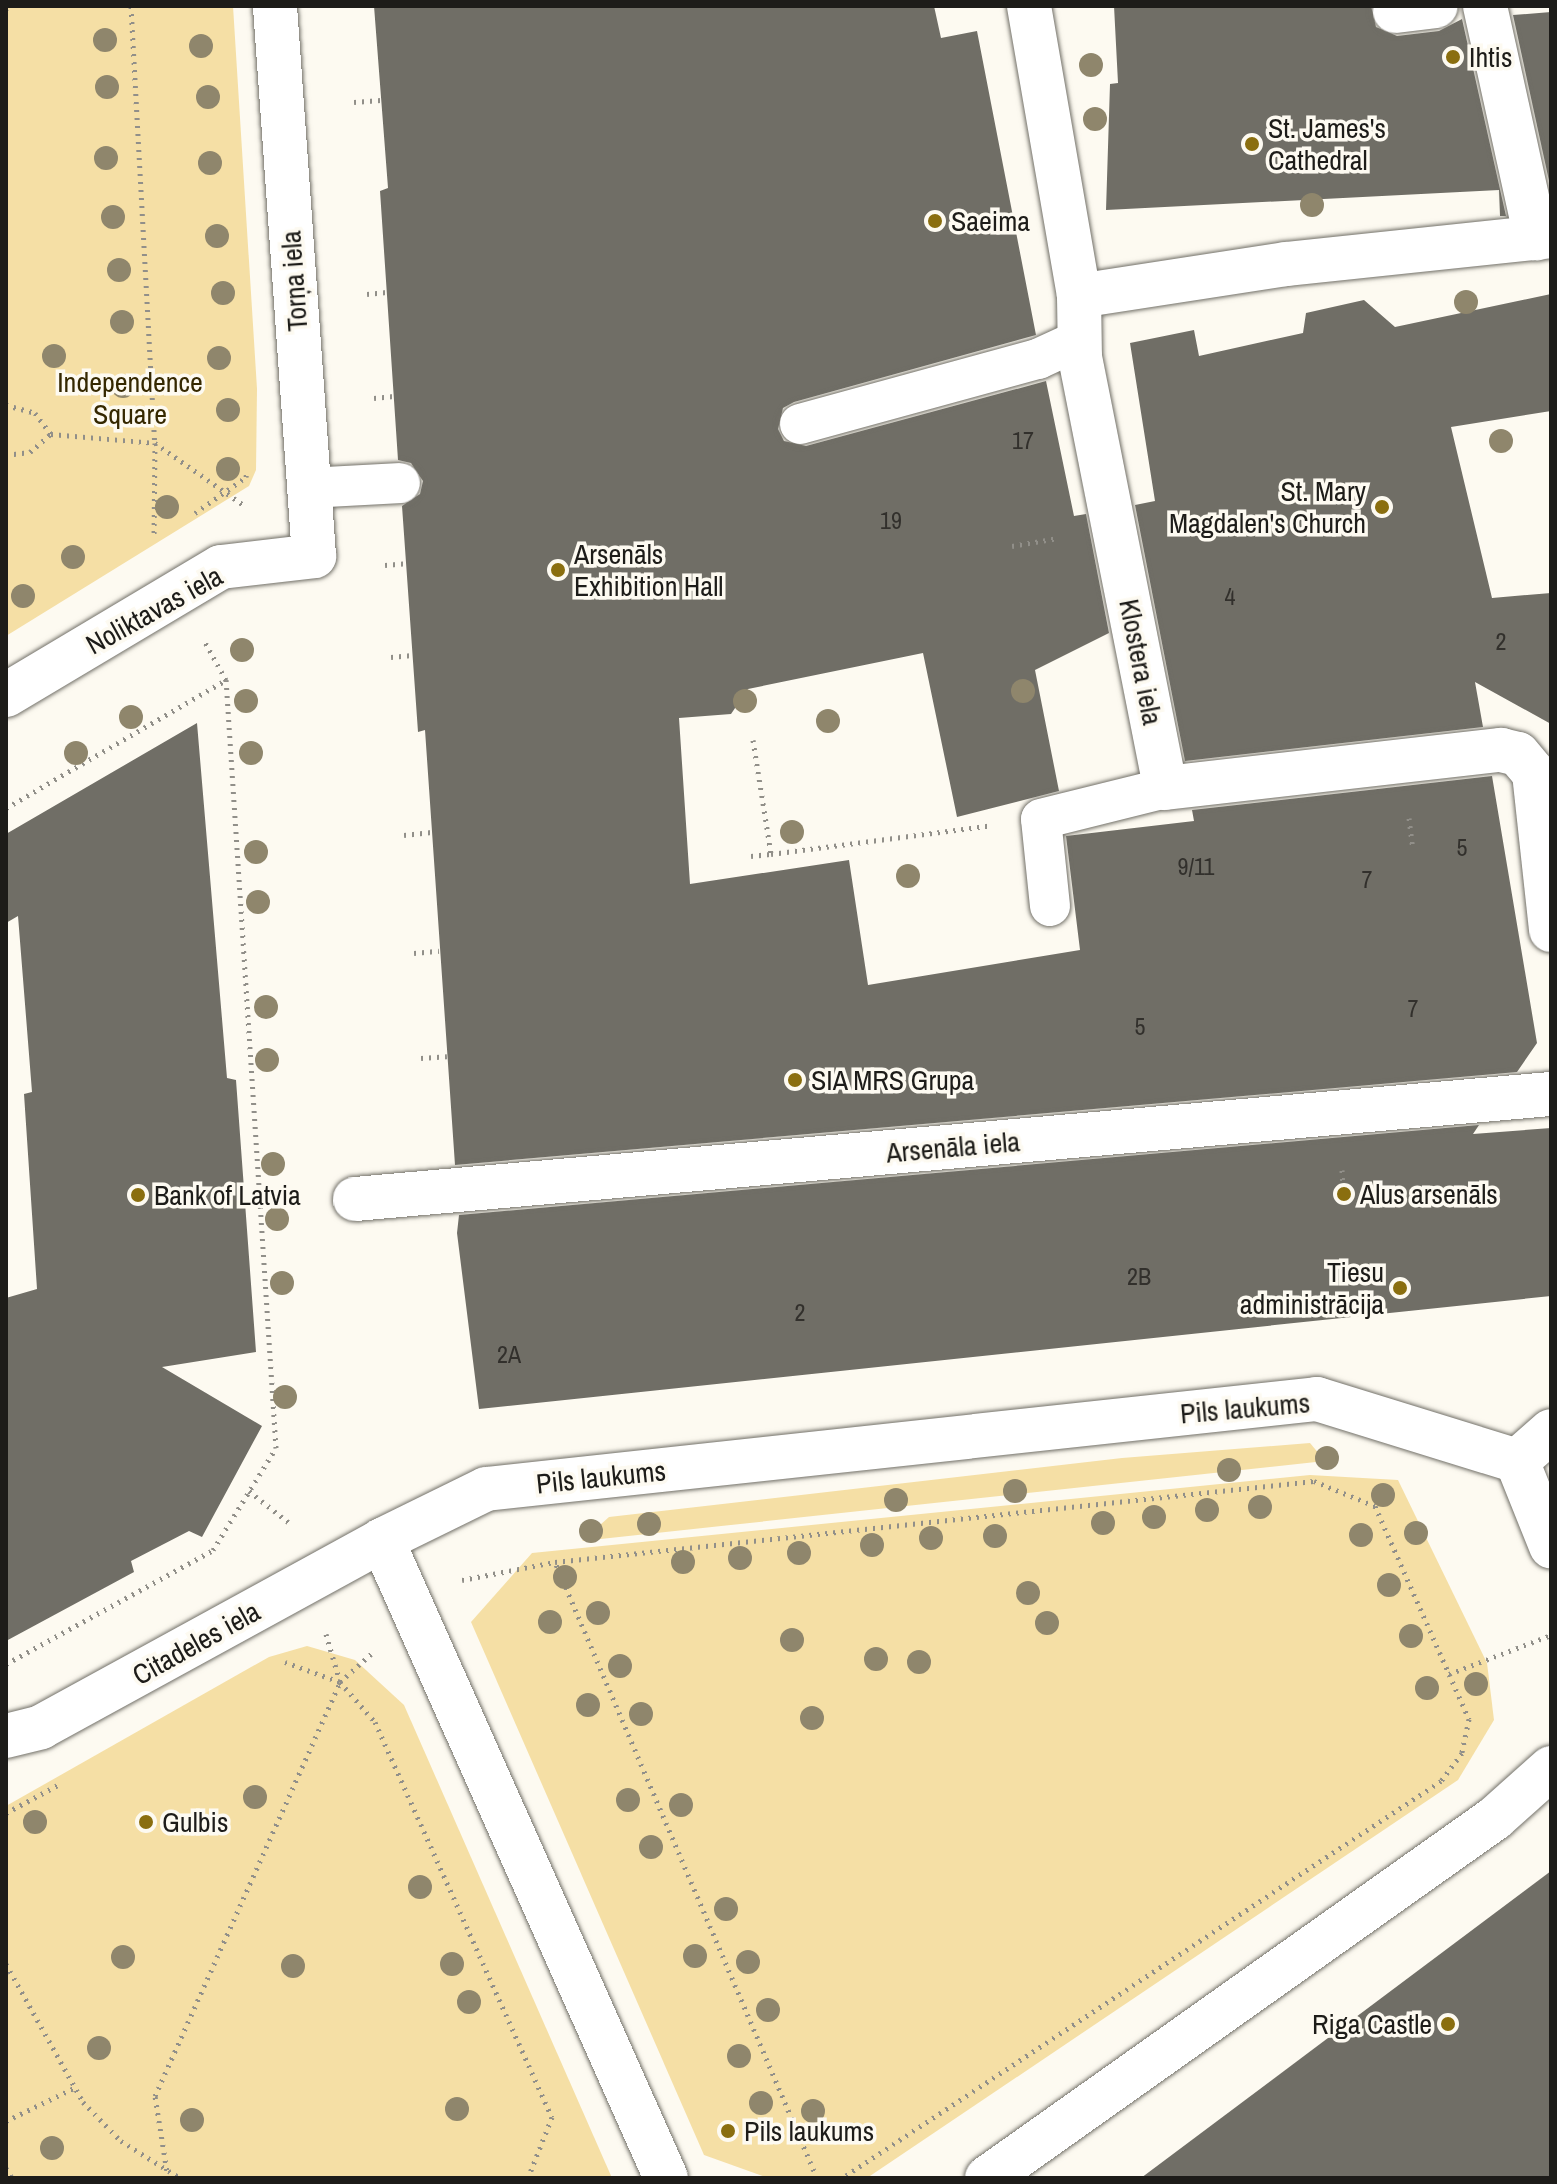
<!DOCTYPE html>
<meta charset="utf-8">
<style>
body{margin:0}
#map{position:relative;width:1557px;height:2184px;overflow:hidden;background:#fdfaf1;font-family:"Archivo Narrow",sans-serif}
div>[style]{position:absolute}
[style*='--x']{left:calc(var(--x)*1px);top:calc(var(--y)*1px);width:calc(var(--w)*1px);rotate:calc(var(--a)*1deg)}
.green>*{inset:0;background:#f5dfa5}
.building>*{inset:0;background:#706e66}
.path>*{height:5px;margin-top:-2.5px;transform-origin:0;background:repeating-linear-gradient(90deg,#918f89 0 2px,transparent 0 8px)}
.roads{filter:drop-shadow(0 0 2px #727068) drop-shadow(0 0 2px #727068)}
.service>*{height:40px;margin:-20px;padding:0 20px;transform-origin:20px;border-radius:20px;background:#fff}
.pedestrian>*{height:44px;margin:-22px;padding:0 22px;transform-origin:22px;border-radius:22px;background:#fff}
.minor>*{height:44px;margin:-22px;padding:0 22px;transform-origin:22px;border-radius:22px;background:#fff}
.tertiary>*{height:44px;margin:-22px;padding:0 22px;transform-origin:22px;border-radius:22px;background:#fff}
.trees>*{width:24px;height:24px;margin:-12px;border-radius:50%;background:#8f866c}
.dots>*{width:22px;height:22px;translate:-50% -50%;box-sizing:border-box;border:4px solid #fdfaf1;border-radius:50%}
span{translate:-50% -50%;white-space:nowrap;text-align:center;line-height:1.15;-webkit-text-stroke:7px #fdfaf1;paint-order:stroke}
.number-label{font-size:24px;color:#32302c}
.number-label span{-webkit-text-stroke-width:0}
.poi-label{font-size:28px;color:#1d1c19}
.left{translate:0 -50%;text-align:left}
.right{translate:-100% -50%;text-align:right}
.street-label{font-size:28px;color:#1d1c19}
.park-label{font-size:28px;color:#352800}
.frame{position:absolute;inset:0;border:8px solid #1d1c19;pointer-events:none}
</style>
<div id="map">
<div class="green">
<i style="clip-path:polygon(6px 6px,233px 6px,257px 389px,256px 470px,249px 486px,6px 636px)"></i>
<i style="clip-path:polygon(1310px 1443px,1325px 1461px,582px 1541px,609px 1517px,1122px 1458px)"></i>
<i style="clip-path:polygon(1310px 1475px,1398px 1480px,1487px 1663px,1494px 1720px,1458px 1780px,867px 2178px,768px 2178px,704px 2155px,471px 1622px,532px 1553px)"></i>
<i style="clip-path:polygon(307px 1646px,355px 1660px,404px 1705px,612px 2178px,6px 2178px,6px 1806px,269px 1657px)"></i>
</div>
<div class="building">
<i style="clip-path:polygon(374px 6px,934px 6px,941px 38px,977px 31px,1036px 335px,794px 402px,783px 408px,778px 429px,784px 441px,806px 446px,1046px 381px,1074px 516px,1086px 514px,1109px 633px,1035px 670px,1059px 791px,957px 817px,923px 653px,748px 689px,731px 714px,679px 718px,690px 884px,849px 860px,868px 985px,1080px 950px,1066px 836px,1194px 821px,1192px 810px,1492px 776px,1537px 1043px,1517px 1072px,455px 1165px,425px 730px,418px 732px,402px 506px,420px 494px,423px 481px,411px 463px,398px 460px,380px 191px,388px 188px)"></i>
<i style="clip-path:polygon(1114px 6px,1371px 6px,1376px 27px,1397px 36px,1439px 31px,1462px 19px,1506px 216px,1500px 216px,1499px 190px,1106px 210px,1110px 84px,1118px 83px)"></i>
<i style="clip-path:polygon(1551px 12px,1551px 190px,1513px 15px)"></i>
<i style="clip-path:polygon(1551px 294px,1551px 411px,1451px 427px,1492px 598px,1551px 593px,1551px 724px,1475px 682px,1483px 727px,1185px 761px,1135px 505px,1155px 501px,1130px 343px,1194px 330px,1199px 356px,1303px 333px,1306px 313px,1364px 300px,1395px 327px)"></i>
<i style="clip-path:polygon(197px 723px,227px 1078px,236px 1080px,256px 1352px,162px 1367px,262px 1426px,202px 1537px,189px 1531px,131px 1561px,134px 1572px,6px 1641px,6px 1298px,37px 1289px,24px 1094px,32px 1092px,18px 916px,6px 923px,6px 834px)"></i>
<i style="clip-path:polygon(1479px 1125px,1473px 1134px,1551px 1128px,1551px 1296px,479px 1409px,457px 1233px,459px 1215px)"></i>
<i style="clip-path:polygon(1551px 1871px,1551px 2178px,1141px 2178px)"></i>
</div>
<div class="path">
<i style="--x:131;--y:6;--w:438;--a:86.9"></i>
<i style="--x:155;--y:443;--w:94;--a:90.6"></i>
<i style="--x:6;--y:8;--w:7;--a:-16"></i>
<i style="--x:354;--y:102;--w:27;--a:-4"></i>
<i style="--x:367;--y:294;--w:20;--a:-6"></i>
<i style="--x:374;--y:398;--w:20;--a:-6"></i>
<i style="--x:6;--y:405;--w:30;--a:15"></i>
<i style="--x:35;--y:413;--w:26;--a:53"></i>
<i style="--x:51;--y:434;--w:104;--a:4.9"></i>
<i style="--x:155;--y:443;--w:110;--a:35"></i>
<i style="--x:6;--y:455;--w:24;--a:-7"></i>
<i style="--x:30;--y:452;--w:28;--a:-41"></i>
<i style="--x:195;--y:513;--w:62;--a:-35.2"></i>
<i style="--x:246;--y:477;--w:7;--a:-82"></i>
<i style="--x:1012;--y:546;--w:47;--a:-9.9"></i>
<i style="--x:385;--y:565;--w:21;--a:-5"></i>
<i style="--x:391;--y:657;--w:22;--a:-5"></i>
<i style="--x:753;--y:740;--w:115;--a:81"></i>
<i style="--x:771;--y:854;--w:219;--a:-7.4"></i>
<i style="--x:6;--y:808;--w:255;--a:-30.2"></i>
<i style="--x:1409;--y:818;--w:31;--a:83"></i>
<i style="--x:404;--y:835;--w:28;--a:-6"></i>
<i style="--x:751;--y:856;--w:20;--a:-6"></i>
<i style="--x:414;--y:953;--w:25;--a:-5"></i>
<i style="--x:421;--y:1058;--w:26;--a:-4"></i>
<i style="--x:1342;--y:1170;--w:19;--a:87"></i>
<i style="--x:249;--y:1491;--w:55;--a:38.3"></i>
<i style="--x:462;--y:1580;--w:95;--a:-11"></i>
<i style="--x:326;--y:1634;--w:50;--a:73.7"></i>
<i style="--x:285;--y:1662;--w:59;--a:20"></i>
<i style="--x:340;--y:1682;--w:53;--a:48.8"></i>
<i style="--x:375;--y:1722;--w:433;--a:65.9"></i>
<i style="--x:552;--y:2117;--w:66;--a:111.5"></i>
<i style="--x:6;--y:1664;--w:236;--a:-28.8"></i>
<i style="--x:213;--y:1550;--w:120;--a:-58.3"></i>
<i style="--x:276;--y:1448;--w:770;--a:-93.72"></i>
<i style="--x:226;--y:680;--w:43;--a:-118.9"></i>
<i style="--x:1449;--y:1674;--w:109;--a:-20.9"></i>
<i style="--x:6;--y:1813;--w:59;--a:-28.3"></i>
<i style="--x:6;--y:1964;--w:158;--a:60.8"></i>
<i style="--x:83;--y:2102;--w:54;--a:45.7"></i>
<i style="--x:121;--y:2141;--w:70;--a:32.1"></i>
<i style="--x:6;--y:2121;--w:78;--a:-25.9"></i>
<i style="--x:6;--y:2168;--w:12;--a:59"></i>
<i style="--x:168;--y:2178;--w:83;--a:-99"></i>
<i style="--x:155;--y:2096;--w:453;--a:-65.9"></i>
<i style="--x:340;--y:1682;--w:42;--a:-42.1"></i>
<i style="--x:817;--y:2178;--w:669;--a:-113.04"></i>
<i style="--x:555;--y:1562;--w:763;--a:-6.09"></i>
<i style="--x:1314;--y:1481;--w:66;--a:22.3"></i>
<i style="--x:1375;--y:1506;--w:233;--a:66.2"></i>
<i style="--x:1469;--y:1719;--w:35;--a:102"></i>
<i style="--x:1462;--y:1753;--w:35;--a:127"></i>
<i style="--x:1441;--y:1781;--w:719;--a:146.46"></i>
</div>
<div class="roads">
<div class="service">
<i style="--x:800;--y:424;--w:247;--a:-15.3"></i>
<i style="--x:1038;--y:359;--w:45;--a:-24.9"></i>
<i style="--x:309;--y:488;--w:91;--a:-3.1"></i>
<i style="--x:1050;--y:906;--w:87;--a:-95.9"></i>
<i style="--x:1041;--y:819;--w:128;--a:-14"></i>
</div>
<div class="pedestrian">
<i style="--x:1029;--y:6;--w:294;--a:80.2"></i>
<i style="--x:1079;--y:296;--w:61;--a:89.1"></i>
<i style="--x:1485;--y:6;--w:238;--a:77.6"></i>
<i style="--x:1395;--y:11;--w:41;--a:-7"></i>
<i style="--x:1079;--y:296;--w:209;--a:-8.8"></i>
<i style="--x:1286;--y:264;--w:266;--a:-6"></i>
</div>
<div class="minor">
<i style="--x:1080;--y:357;--w:439;--a:78.8"></i>
<i style="--x:1165;--y:788;--w:338;--a:-6.5"></i>
<i style="--x:1501;--y:750;--w:17;--a:13"></i>
<i style="--x:1518;--y:754;--w:25;--a:50"></i>
<i style="--x:1534;--y:773;--w:158;--a:83.8"></i>
<i style="--x:6;--y:695;--w:250;--a:-30.8"></i>
<i style="--x:221;--y:567;--w:94;--a:-6.7"></i>
<i style="--x:314;--y:556;--w:551;--a:-94.06"></i>
<i style="--x:355;--y:1199;--w:1201;--a:-5.02"></i>
<i style="--x:1517;--y:1461;--w:92;--a:68.2"></i>
<i style="--x:1517;--y:1461;--w:45;--a:-41.4"></i>
<i style="--x:382;--y:1540;--w:116;--a:-26.1"></i>
<i style="--x:486;--y:1489;--w:836;--a:-6.18"></i>
<i style="--x:1317;--y:1399;--w:209;--a:17.2"></i>
<i style="--x:987;--y:2178;--w:623;--a:-35.32"></i>
<i style="--x:1495;--y:1818;--w:75;--a:-41.8"></i>
</div>
<div class="tertiary">
<i style="--x:6;--y:1736;--w:36;--a:-14"></i>
<i style="--x:41;--y:1727;--w:389;--a:-28.7"></i>
<i style="--x:382;--y:1540;--w:698;--a:66"></i>
</div>
</div>
<div class="trees">
<i style="left:105px;top:40px"></i>
<i style="left:201px;top:46px"></i>
<i style="left:1091px;top:65px"></i>
<i style="left:107px;top:87px"></i>
<i style="left:208px;top:97px"></i>
<i style="left:1095px;top:119px"></i>
<i style="left:106px;top:158px"></i>
<i style="left:210px;top:163px"></i>
<i style="left:1312px;top:205px"></i>
<i style="left:113px;top:217px"></i>
<i style="left:217px;top:236px"></i>
<i style="left:119px;top:270px"></i>
<i style="left:223px;top:293px"></i>
<i style="left:1466px;top:302px"></i>
<i style="left:122px;top:322px"></i>
<i style="left:54px;top:356px"></i>
<i style="left:219px;top:358px"></i>
<i style="left:123px;top:386px"></i>
<i style="left:228px;top:410px"></i>
<i style="left:1501px;top:441px"></i>
<i style="left:228px;top:469px"></i>
<i style="left:167px;top:507px"></i>
<i style="left:73px;top:557px"></i>
<i style="left:23px;top:596px"></i>
<i style="left:242px;top:650px"></i>
<i style="left:1023px;top:691px"></i>
<i style="left:246px;top:701px"></i>
<i style="left:745px;top:701px"></i>
<i style="left:131px;top:717px"></i>
<i style="left:828px;top:721px"></i>
<i style="left:76px;top:753px"></i>
<i style="left:251px;top:753px"></i>
<i style="left:792px;top:832px"></i>
<i style="left:256px;top:852px"></i>
<i style="left:908px;top:876px"></i>
<i style="left:258px;top:902px"></i>
<i style="left:266px;top:1007px"></i>
<i style="left:267px;top:1060px"></i>
<i style="left:273px;top:1164px"></i>
<i style="left:277px;top:1219px"></i>
<i style="left:282px;top:1283px"></i>
<i style="left:285px;top:1397px"></i>
<i style="left:1327px;top:1458px"></i>
<i style="left:1229px;top:1470px"></i>
<i style="left:1015px;top:1491px"></i>
<i style="left:1383px;top:1495px"></i>
<i style="left:896px;top:1500px"></i>
<i style="left:1260px;top:1507px"></i>
<i style="left:1207px;top:1510px"></i>
<i style="left:1154px;top:1517px"></i>
<i style="left:1103px;top:1523px"></i>
<i style="left:649px;top:1524px"></i>
<i style="left:591px;top:1531px"></i>
<i style="left:1416px;top:1533px"></i>
<i style="left:1361px;top:1535px"></i>
<i style="left:995px;top:1536px"></i>
<i style="left:931px;top:1538px"></i>
<i style="left:872px;top:1545px"></i>
<i style="left:799px;top:1553px"></i>
<i style="left:740px;top:1558px"></i>
<i style="left:683px;top:1562px"></i>
<i style="left:565px;top:1577px"></i>
<i style="left:1389px;top:1585px"></i>
<i style="left:1028px;top:1593px"></i>
<i style="left:598px;top:1613px"></i>
<i style="left:550px;top:1622px"></i>
<i style="left:1047px;top:1623px"></i>
<i style="left:1411px;top:1636px"></i>
<i style="left:792px;top:1640px"></i>
<i style="left:876px;top:1659px"></i>
<i style="left:919px;top:1662px"></i>
<i style="left:620px;top:1666px"></i>
<i style="left:1476px;top:1684px"></i>
<i style="left:1427px;top:1688px"></i>
<i style="left:588px;top:1705px"></i>
<i style="left:641px;top:1714px"></i>
<i style="left:812px;top:1718px"></i>
<i style="left:255px;top:1797px"></i>
<i style="left:628px;top:1800px"></i>
<i style="left:681px;top:1805px"></i>
<i style="left:35px;top:1822px"></i>
<i style="left:651px;top:1847px"></i>
<i style="left:420px;top:1887px"></i>
<i style="left:726px;top:1909px"></i>
<i style="left:695px;top:1956px"></i>
<i style="left:123px;top:1957px"></i>
<i style="left:748px;top:1962px"></i>
<i style="left:452px;top:1964px"></i>
<i style="left:293px;top:1966px"></i>
<i style="left:469px;top:2002px"></i>
<i style="left:768px;top:2010px"></i>
<i style="left:99px;top:2048px"></i>
<i style="left:739px;top:2056px"></i>
<i style="left:761px;top:2103px"></i>
<i style="left:457px;top:2109px"></i>
<i style="left:813px;top:2111px"></i>
<i style="left:192px;top:2120px"></i>
<i style="left:52px;top:2148px"></i>
</div>
<div class="dots">
<i style="left:1453px;top:57px;background:#8a6e0f"></i>
<i style="left:1252px;top:144px;background:#8a6e0f"></i>
<i style="left:935px;top:221px;background:#8a6e0f"></i>
<i style="left:1382px;top:507px;background:#8a6e0f"></i>
<i style="left:558px;top:570px;background:#8a6e0f"></i>
<i style="left:795px;top:1080px;background:#8a6e0f"></i>
<i style="left:1344px;top:1194px;background:#8a6e0f"></i>
<i style="left:138px;top:1195px;background:#8a6e0f"></i>
<i style="left:1400px;top:1288px;background:#8a6e0f"></i>
<i style="left:146px;top:1822px;background:#8a6e0f"></i>
<i style="left:1448px;top:2024px;background:#8a6e0f"></i>
<i style="left:728px;top:2131px;background:#8a6e0f"></i>
</div>
<div class="number-label">
<span style="left:1023px;top:441px">17</span>
<span style="left:891px;top:521px">19</span>
<span style="left:1230px;top:597px">4</span>
<span style="left:1501px;top:642px">2</span>
<span style="left:1462px;top:848px">5</span>
<span style="left:1196px;top:867px">9/11</span>
<span style="left:1367px;top:880px">7</span>
<span style="left:1413px;top:1009px">7</span>
<span style="left:1140px;top:1027px">5</span>
<span style="left:1139px;top:1277px">2B</span>
<span style="left:800px;top:1313px">2</span>
<span style="left:509px;top:1355px">2A</span>
</div>
<div class="poi-label">
<span class="left" style="left:1469px;top:57px">Ihtis</span>
<span class="left" style="left:1268px;top:144px">St. James's<br>Cathedral</span>
<span class="left" style="left:951px;top:221px">Saeima</span>
<span class="right" style="left:1366px;top:507px">St. Mary<br>Magdalen's Church</span>
<span class="left" style="left:574px;top:570px">Arsenāls<br>Exhibition Hall</span>
<span class="left" style="left:811px;top:1080px">SIA MRS Grupa</span>
<span class="left" style="left:1360px;top:1194px">Alus arsenāls</span>
<span class="left" style="left:154px;top:1195px">Bank of Latvia</span>
<span class="right" style="left:1384px;top:1288px">Tiesu<br>administrācija</span>
<span class="left" style="left:162px;top:1822px">Gulbis</span>
<span class="right" style="left:1432px;top:2024px">Riga Castle</span>
<span class="left" style="left:744px;top:2131px">Pils laukums</span>
</div>
<div class="street-label">
<span style="left:294px;top:281px;rotate:-94deg">Torņa iela</span>
<span style="left:154px;top:610px;rotate:-29deg">Noliktavas iela</span>
<span style="left:1141px;top:662px;rotate:79deg">Klostera iela</span>
<span style="left:953px;top:1147px;rotate:-5deg">Arsenāla iela</span>
<span style="left:1245px;top:1408px;rotate:-5deg">Pils laukums</span>
<span style="left:601px;top:1477px;rotate:-6deg">Pils laukums</span>
<span style="left:196px;top:1643px;rotate:-29deg">Citadeles iela</span>
</div>
<div class="park-label">
<span style="left:130px;top:398px">Independence<br>Square</span>
</div>
<div class="frame"></div>
</div>
